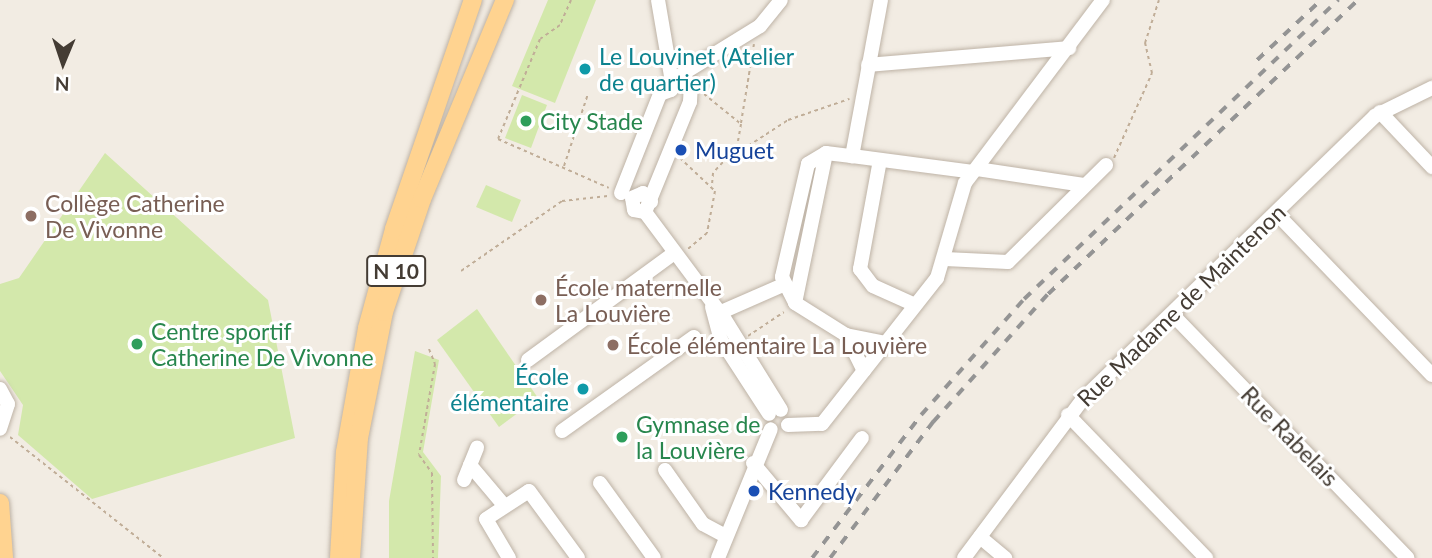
<!DOCTYPE html>
<meta charset="utf-8">
<style>
body{margin:0}
#map{position:relative;width:1432px;height:558px;overflow:hidden;background:#f2ece3;font-family:Lato,sans-serif}
div>[style]{position:absolute}
[style*='--x']{left:calc(var(--x)*1px);top:calc(var(--y)*1px);width:calc(var(--w)*1px);rotate:calc(var(--a)*1deg)}
.green>*{inset:0;background:#d3e8ab}
.path>*{height:2px;margin-top:-1px;transform-origin:0;background:repeating-linear-gradient(90deg,#c0ad97 0 3.5px,transparent 0 7px)}
.roads{filter:drop-shadow(0 0 2px #beb3a6) drop-shadow(0 0 2px #beb3a6)}
.minor>*{height:14px;margin:-7px;padding:0 7px;transform-origin:7px;border-radius:7px;background:#fff}
.major>*{height:18px;margin:-9px;padding:0 9px;transform-origin:9px;border-radius:9px;background:#ffd390}
.rail>*{height:3.5px;margin-top:-1.75px;transform-origin:0;background:repeating-linear-gradient(90deg,#949494 0 9px,transparent 0 18px)}
.dots>*{width:19px;height:19px;translate:-50% -50%;box-sizing:border-box;border:4px solid #fff;border-radius:50%}
span{translate:-50% -50%;white-space:nowrap;text-align:center;line-height:1.15;-webkit-text-stroke:6px #fff;paint-order:stroke}
.shield-label span{padding:2px 5px;background:#fff;border:2px solid;border-radius:5px;-webkit-text-stroke-width:0}
.shield-label{font-size:21px;color:#443c34;font-weight:700}
.culture-label{font-size:23px;color:#0d838f}
.left{translate:0 -50%;text-align:left}
.right{translate:-100% -50%;text-align:right}
.leisure-label{font-size:23px;color:#27864d}
.transit-label{font-size:23px;color:#164399}
.education-label{font-size:23px;color:#785e54}
.street-label{font-size:23px;color:#443c34}
.north{position:absolute;left:28px;top:28px;width:70px;height:70px;-webkit-text-stroke:5px #fff;paint-order:stroke;rotate:182deg;font-size:19px;font-weight:700;line-height:28px;text-align:center;color:#443c34}
.north::after{content:'';display:block;margin:auto;width:24px;height:32px;background:#443c34;clip-path:polygon(50% 0,100% 100%,50% 72%,0 100%)}
</style>
<div id="map">
<div class="green">
<i style="clip-path:polygon(548px 0,596px 0,555px 103px,512px 86px)"></i>
<i style="clip-path:polygon(522px 95px,547px 105px,531px 148px,505px 138px)"></i>
<i style="clip-path:polygon(105px 153px,268px 300px,295px 438px,92px 499px,18px 435px,23px 405px,0 371px,0 284px,19px 278px)"></i>
<i style="clip-path:polygon(486px 185px,521px 200px,512px 222px,476px 207px)"></i>
<i style="clip-path:polygon(477px 309px,538px 398px,499px 427px,437px 340px)"></i>
<i style="clip-path:polygon(415px 351px,439px 360px,423px 452px,441px 476px,438px 558px,389px 558px,389px 501px)"></i>
</div>
<div class="path">
<i style="--x:571;--y:0;--w:27;--a:114"></i>
<i style="--x:560;--y:25;--w:24;--a:145"></i>
<i style="--x:540;--y:39;--w:108;--a:112.8"></i>
<i style="--x:498;--y:139;--w:121;--a:23.8"></i>
<i style="--x:704;--y:94;--w:48;--a:39"></i>
<i style="--x:741;--y:124;--w:23;--a:100"></i>
<i style="--x:737;--y:147;--w:35;--a:133"></i>
<i style="--x:713;--y:173;--w:12;--a:95"></i>
<i style="--x:741;--y:123;--w:80;--a:-80.7"></i>
<i style="--x:731;--y:157;--w:68;--a:-33"></i>
<i style="--x:788;--y:120;--w:65;--a:-19"></i>
<i style="--x:680;--y:158;--w:48;--a:43.3"></i>
<i style="--x:715;--y:191;--w:43;--a:100.8"></i>
<i style="--x:707;--y:233;--w:25;--a:140"></i>
<i style="--x:1114;--y:158;--w:93;--a:-65.9"></i>
<i style="--x:1152;--y:73;--w:31;--a:-103"></i>
<i style="--x:1145;--y:43;--w:45;--a:-72"></i>
<i style="--x:564;--y:166;--w:76;--a:-71.6"></i>
<i style="--x:461;--y:271;--w:123;--a:-34.7"></i>
<i style="--x:562;--y:201;--w:46;--a:-6.2"></i>
<i style="--x:748;--y:336;--w:43;--a:-33.7"></i>
<i style="--x:429;--y:349;--w:16;--a:68"></i>
<i style="--x:435;--y:364;--w:92;--a:100"></i>
<i style="--x:419;--y:455;--w:22;--a:54"></i>
<i style="--x:432;--y:473;--w:85;--a:89.3"></i>
<i style="--x:10;--y:437;--w:195;--a:38.3"></i>
</div>
<div class="roads">
<div class="minor">
<i style="--x:658;--y:0;--w:83;--a:80.3"></i>
<i style="--x:881;--y:0;--w:159;--a:100.5"></i>
<i style="--x:852;--y:156;--w:122;--a:7.5"></i>
<i style="--x:868;--y:65;--w:202;--a:-4.8"></i>
<i style="--x:671;--y:90;--w:11;--a:-75"></i>
<i style="--x:674;--y:79;--w:101;--a:-31.6"></i>
<i style="--x:760;--y:26;--w:33;--a:-51"></i>
<i style="--x:1380;--y:112;--w:76;--a:46.6"></i>
<i style="--x:826;--y:153;--w:21;--a:149"></i>
<i style="--x:808;--y:164;--w:116;--a:103"></i>
<i style="--x:782;--y:277;--w:29;--a:63"></i>
<i style="--x:795;--y:303;--w:60;--a:32.1"></i>
<i style="--x:846;--y:335;--w:40;--a:63.4"></i>
<i style="--x:880;--y:160;--w:111;--a:100.4"></i>
<i style="--x:860;--y:269;--w:21;--a:53"></i>
<i style="--x:873;--y:286;--w:46;--a:24.3"></i>
<i style="--x:977;--y:169;--w:108;--a:8.5"></i>
<i style="--x:621;--y:193;--w:106;--a:-68.5"></i>
<i style="--x:660;--y:94;--w:12;--a:-20"></i>
<i style="--x:645;--y:212;--w:132;--a:53.3"></i>
<i style="--x:724;--y:318;--w:108;--a:58.2"></i>
<i style="--x:645;--y:212;--w:119;--a:-67.8"></i>
<i style="--x:690;--y:102;--w:18;--a:-87"></i>
<i style="--x:691;--y:84;--w:12;--a:-145"></i>
<i style="--x:645;--y:212;--w:11;--a:-170"></i>
<i style="--x:634;--y:210;--w:12;--a:-99"></i>
<i style="--x:632;--y:198;--w:12;--a:-24"></i>
<i style="--x:643;--y:193;--w:12;--a:48"></i>
<i style="--x:1276;--y:213;--w:225;--a:46.1"></i>
<i style="--x:945;--y:259;--w:63;--a:2.7"></i>
<i style="--x:1008;--y:262;--w:138;--a:-44.7"></i>
<i style="--x:795;--y:303;--w:153;--a:-78.3"></i>
<i style="--x:826;--y:153;--w:26;--a:7"></i>
<i style="--x:712;--y:307;--w:34;--a:75"></i>
<i style="--x:721;--y:340;--w:88;--a:57"></i>
<i style="--x:719;--y:313;--w:72;--a:-23.7"></i>
<i style="--x:1172;--y:314;--w:339;--a:46"></i>
<i style="--x:846;--y:335;--w:41;--a:11.3"></i>
<i style="--x:528;--y:360;--w:181;--a:-36.2"></i>
<i style="--x:0;--y:389;--w:17;--a:62"></i>
<i style="--x:8;--y:404;--w:26;--a:108"></i>
<i style="--x:1068;--y:415;--w:199;--a:46"></i>
<i style="--x:788;--y:425;--w:34;--a:-2"></i>
<i style="--x:822;--y:424;--w:186;--a:-51.8"></i>
<i style="--x:937;--y:278;--w:99;--a:-73.6"></i>
<i style="--x:965;--y:183;--w:229;--a:-53"></i>
<i style="--x:562;--y:431;--w:162;--a:-35.5"></i>
<i style="--x:753;--y:463;--w:75;--a:49.9"></i>
<i style="--x:801;--y:520;--w:102;--a:-53.4"></i>
<i style="--x:470;--y:465;--w:51;--a:49.8"></i>
<i style="--x:665;--y:470;--w:66;--a:54.9"></i>
<i style="--x:703;--y:524;--w:26;--a:28"></i>
<i style="--x:464;--y:480;--w:35;--a:-68"></i>
<i style="--x:600;--y:483;--w:92;--a:54.2"></i>
<i style="--x:980;--y:537;--w:33;--a:40"></i>
<i style="--x:509;--y:558;--w:45;--a:-120.5"></i>
<i style="--x:486;--y:519;--w:51;--a:-33.1"></i>
<i style="--x:529;--y:491;--w:83;--a:53.8"></i>
<i style="--x:718;--y:558;--w:139;--a:-67.7"></i>
<i style="--x:964;--y:558;--w:199;--a:-53.2"></i>
<i style="--x:1083;--y:399;--w:407;--a:-44.1"></i>
<i style="--x:1375;--y:116;--w:64;--a:-26.2"></i>
</div>
<div class="major">
<i style="--x:0;--y:503;--w:55;--a:85.8"></i>
<i style="--x:339;--y:558;--w:106;--a:-86.8"></i>
<i style="--x:345;--y:452;--w:126;--a:-79.9"></i>
<i style="--x:367;--y:328;--w:103;--a:-74.7"></i>
<i style="--x:394;--y:229;--w:242;--a:-71"></i>
<i style="--x:351;--y:558;--w:120;--a:-86.2"></i>
<i style="--x:359;--y:438;--w:128;--a:-78.8"></i>
<i style="--x:384;--y:312;--w:119;--a:-71.4"></i>
<i style="--x:422;--y:199;--w:216;--a:-67.4"></i>
</div>
</div>
<div class="rail">
<i style="--x:1257;--y:60;--w:88;--a:-43.2"></i>
<i style="--x:812;--y:558;--w:180;--a:-52.7"></i>
<i style="--x:921;--y:415;--w:155;--a:-48.4"></i>
<i style="--x:1024;--y:299;--w:434;--a:-43.6"></i>
<i style="--x:830;--y:558;--w:171;--a:-52.9"></i>
<i style="--x:933;--y:422;--w:172;--a:-48.1"></i>
<i style="--x:1048;--y:294;--w:427;--a:-43.5"></i>
</div>
<div class="dots">
<i style="left:585px;top:69px;background:#0f9aa8"></i>
<i style="left:526px;top:121px;background:#2e9e5b"></i>
<i style="left:681px;top:150px;background:#1a4fb4"></i>
<i style="left:31px;top:216px;background:#8d6e63"></i>
<i style="left:541px;top:300px;background:#8d6e63"></i>
<i style="left:137px;top:344px;background:#2e9e5b"></i>
<i style="left:613px;top:345px;background:#8d6e63"></i>
<i style="left:583px;top:389px;background:#0f9aa8"></i>
<i style="left:622px;top:437px;background:#2e9e5b"></i>
<i style="left:754px;top:491px;background:#1a4fb4"></i>
</div>
<div class="shield-label">
<span style="left:396px;top:271px">N 10</span>
</div>
<div class="culture-label">
<span class="left" style="left:599px;top:69px">Le Louvinet (Atelier<br>de quartier)</span>
<span class="right" style="left:569px;top:389px">École<br>élémentaire</span>
</div>
<div class="leisure-label">
<span class="left" style="left:540px;top:121px">City Stade</span>
<span class="left" style="left:151px;top:344px">Centre sportif<br>Catherine De Vivonne</span>
<span class="left" style="left:636px;top:437px">Gymnase de<br>la Louvière</span>
</div>
<div class="transit-label">
<span class="left" style="left:695px;top:150px">Muguet</span>
<span class="left" style="left:768px;top:491px">Kennedy</span>
</div>
<div class="education-label">
<span class="left" style="left:45px;top:216px">Collège Catherine<br>De Vivonne</span>
<span class="left" style="left:555px;top:300px">École maternelle<br>La Louvière</span>
<span class="left" style="left:627px;top:345px">École élémentaire La Louvière</span>
</div>
<div class="street-label">
<span style="left:1181px;top:305px;rotate:-44deg">Rue Madame de Maintenon</span>
<span style="left:1290px;top:436px;rotate:46deg">Rue Rabelais</span>
</div>
<div class="north">N</div>
</div>
